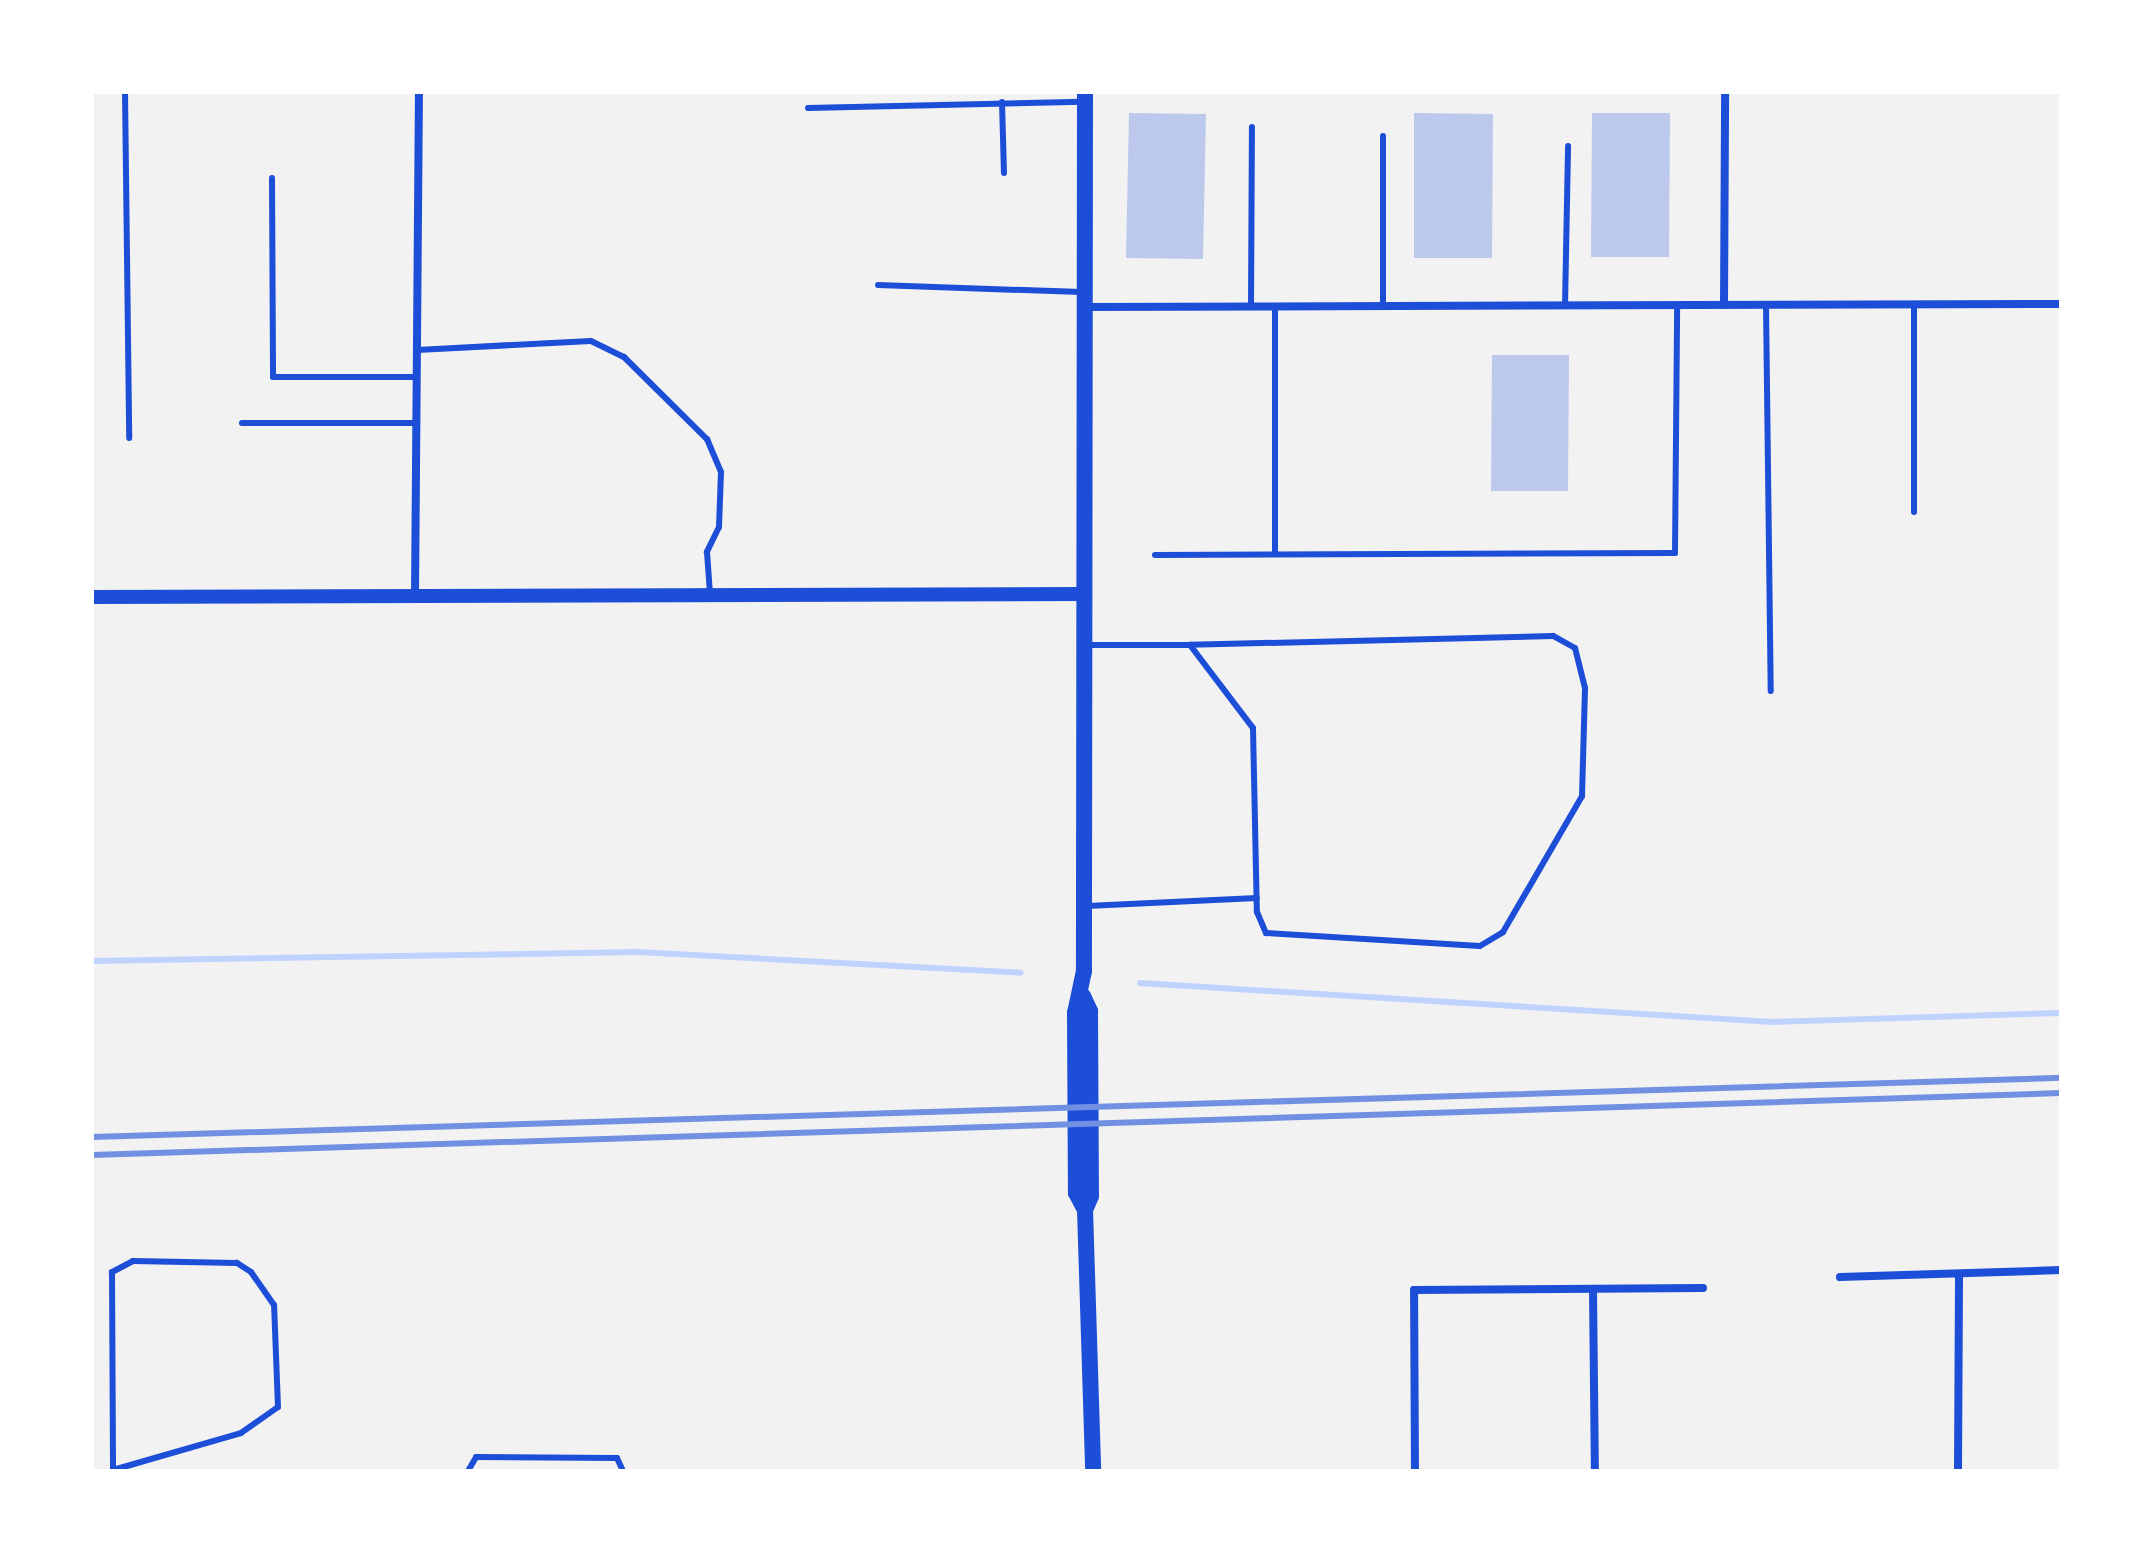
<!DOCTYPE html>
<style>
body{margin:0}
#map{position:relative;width:2153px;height:1563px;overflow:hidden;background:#f2f2f2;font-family:Figtree,sans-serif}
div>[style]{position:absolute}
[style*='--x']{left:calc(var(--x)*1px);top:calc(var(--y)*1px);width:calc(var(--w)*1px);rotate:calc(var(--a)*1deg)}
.stream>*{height:6px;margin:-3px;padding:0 3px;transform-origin:3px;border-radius:3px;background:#bfd3fe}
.building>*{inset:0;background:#bdc9ec}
.service>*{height:6px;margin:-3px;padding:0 3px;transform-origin:3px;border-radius:3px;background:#1d4ed8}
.minor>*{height:8px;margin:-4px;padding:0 4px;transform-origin:4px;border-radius:4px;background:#1d4ed8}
.tertiary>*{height:14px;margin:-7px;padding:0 7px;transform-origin:7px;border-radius:7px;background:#1d4ed8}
.secondary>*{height:16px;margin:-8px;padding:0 8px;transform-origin:8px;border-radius:8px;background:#1d4ed8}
.rail>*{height:6px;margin:-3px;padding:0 3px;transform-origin:3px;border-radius:3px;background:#7290e2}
span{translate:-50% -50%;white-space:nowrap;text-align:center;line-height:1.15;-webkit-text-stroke:6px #fff;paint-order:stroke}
.frame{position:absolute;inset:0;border:94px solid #fff;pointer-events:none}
</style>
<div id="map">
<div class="stream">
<i style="--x:92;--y:961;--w:546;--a:-0.94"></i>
<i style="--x:638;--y:952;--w:383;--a:3.1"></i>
<i style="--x:1140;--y:983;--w:634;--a:3.53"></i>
<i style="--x:1773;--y:1022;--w:288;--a:-1.8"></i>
</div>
<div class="building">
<i style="clip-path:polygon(1129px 113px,1206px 114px,1203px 259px,1126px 258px)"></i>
<i style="clip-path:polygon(1414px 113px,1493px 114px,1492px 258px,1414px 258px)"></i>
<i style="clip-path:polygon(1592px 113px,1670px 113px,1669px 257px,1591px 257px)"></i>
<i style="clip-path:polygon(1492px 355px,1569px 355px,1568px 491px,1491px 491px)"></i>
</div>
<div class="service">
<i style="--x:125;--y:92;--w:346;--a:89.3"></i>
<i style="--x:1002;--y:102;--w:71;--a:88.4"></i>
<i style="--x:808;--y:108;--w:274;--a:-1.3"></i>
<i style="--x:1383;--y:136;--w:170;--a:90"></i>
<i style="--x:272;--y:178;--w:199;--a:89.7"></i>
<i style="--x:273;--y:377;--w:143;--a:0"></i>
<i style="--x:878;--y:285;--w:204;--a:2"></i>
<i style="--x:1766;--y:305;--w:386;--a:89.3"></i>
<i style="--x:1914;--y:305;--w:207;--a:90"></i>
<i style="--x:1565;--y:306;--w:160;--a:-88.9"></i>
<i style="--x:1251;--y:307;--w:180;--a:-89.7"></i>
<i style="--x:1275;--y:307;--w:247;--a:90"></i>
<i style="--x:417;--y:350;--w:174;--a:-3"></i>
<i style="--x:591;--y:341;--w:37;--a:26"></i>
<i style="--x:624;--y:357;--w:117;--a:44.7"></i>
<i style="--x:707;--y:439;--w:36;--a:67"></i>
<i style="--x:721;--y:472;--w:55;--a:92.1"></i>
<i style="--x:719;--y:527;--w:28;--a:116"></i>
<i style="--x:707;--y:552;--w:42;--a:85.9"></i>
<i style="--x:242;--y:423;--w:174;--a:0"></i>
<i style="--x:1155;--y:555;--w:520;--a:-0.22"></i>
<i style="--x:1675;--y:553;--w:248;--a:-89.5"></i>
<i style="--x:1085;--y:645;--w:105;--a:0"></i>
<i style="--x:1190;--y:645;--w:104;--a:52.8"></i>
<i style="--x:1253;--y:728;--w:184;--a:88.8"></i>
<i style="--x:1257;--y:912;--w:23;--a:67"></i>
<i style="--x:1266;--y:933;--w:214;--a:3.5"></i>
<i style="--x:1480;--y:946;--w:27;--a:-31"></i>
<i style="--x:1503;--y:932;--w:157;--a:-59.8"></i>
<i style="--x:1582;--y:796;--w:108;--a:-88.4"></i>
<i style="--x:1585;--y:688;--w:41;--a:-104"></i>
<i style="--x:1575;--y:648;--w:25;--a:-151"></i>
<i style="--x:1553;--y:636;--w:363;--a:178.6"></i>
<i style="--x:1087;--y:906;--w:170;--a:-2.7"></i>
<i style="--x:113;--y:1470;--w:133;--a:-16.1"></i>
<i style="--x:241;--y:1433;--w:45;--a:-35.1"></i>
<i style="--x:278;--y:1407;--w:102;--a:-92.2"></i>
<i style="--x:274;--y:1305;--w:40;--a:-124.9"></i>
<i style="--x:251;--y:1272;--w:17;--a:-147"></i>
<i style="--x:237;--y:1263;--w:104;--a:-178.9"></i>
<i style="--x:133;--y:1261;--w:24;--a:152"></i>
<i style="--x:112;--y:1272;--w:198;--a:89.7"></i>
<i style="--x:113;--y:1470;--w:1;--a:90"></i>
<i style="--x:468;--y:1471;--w:16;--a:-60"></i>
<i style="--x:476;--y:1457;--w:141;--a:0.4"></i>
<i style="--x:617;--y:1458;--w:14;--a:65"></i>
</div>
<div class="minor">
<i style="--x:1724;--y:305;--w:213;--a:-89.7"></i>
<i style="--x:1085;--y:307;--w:976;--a:-0.18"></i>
<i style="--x:415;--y:596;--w:504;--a:-89.55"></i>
<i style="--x:1840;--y:1277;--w:221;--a:-1.8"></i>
<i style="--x:1593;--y:1289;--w:182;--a:89.4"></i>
<i style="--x:1415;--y:1471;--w:181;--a:-90.3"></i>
<i style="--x:1414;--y:1290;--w:289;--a:-0.4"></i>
<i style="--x:1958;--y:1471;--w:197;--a:-89.7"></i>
</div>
<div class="tertiary">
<i style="--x:92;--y:597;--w:989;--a:-0.17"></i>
</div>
<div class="secondary">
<i style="--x:1085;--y:92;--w:879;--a:90.07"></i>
<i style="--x:1084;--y:971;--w:43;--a:102.1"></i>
<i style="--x:1075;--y:1013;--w:180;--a:89.7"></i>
<i style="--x:1076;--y:1193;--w:19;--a:62"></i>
<i style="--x:1083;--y:996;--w:17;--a:65"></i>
<i style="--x:1090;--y:1011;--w:185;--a:89.7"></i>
<i style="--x:1091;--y:1196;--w:15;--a:113"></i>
<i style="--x:1085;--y:1210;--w:261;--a:88.2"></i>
</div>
<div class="rail">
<i style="--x:92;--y:1137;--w:1970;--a:-1.72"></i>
<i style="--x:92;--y:1155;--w:1970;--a:-1.8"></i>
</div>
<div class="frame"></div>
</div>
